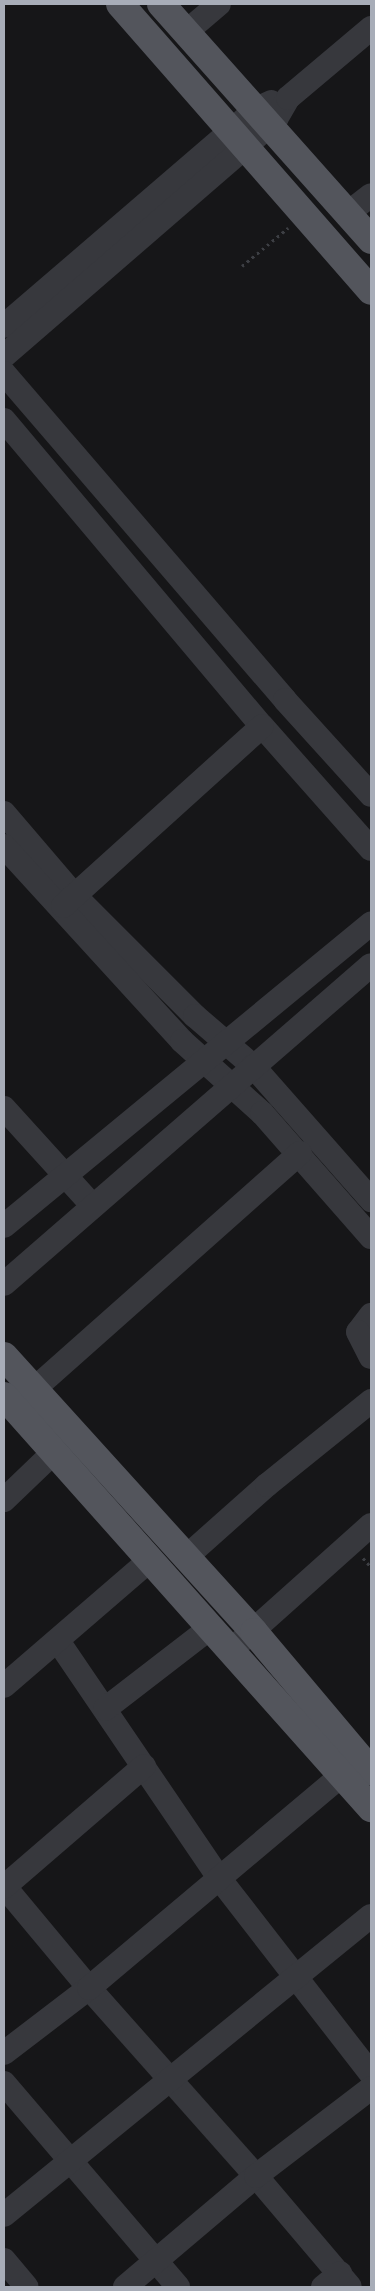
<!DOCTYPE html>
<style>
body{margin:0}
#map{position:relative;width:375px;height:2291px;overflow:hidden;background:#161618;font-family:Barlow,sans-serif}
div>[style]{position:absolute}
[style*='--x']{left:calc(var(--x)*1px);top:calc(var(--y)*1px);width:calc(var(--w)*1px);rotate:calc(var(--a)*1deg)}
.path>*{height:3px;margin-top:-1.5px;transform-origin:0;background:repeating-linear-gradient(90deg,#3d3f44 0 2.5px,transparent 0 6.5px)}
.minor>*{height:24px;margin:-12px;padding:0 12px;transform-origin:12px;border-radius:12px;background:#37383d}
.major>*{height:28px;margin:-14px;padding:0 14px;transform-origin:14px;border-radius:14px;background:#53555c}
span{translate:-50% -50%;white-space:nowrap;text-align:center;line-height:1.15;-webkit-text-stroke:4px #111113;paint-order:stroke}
.frame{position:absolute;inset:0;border:5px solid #a8adb8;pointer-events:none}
</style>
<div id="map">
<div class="path">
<i style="--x:242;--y:266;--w:60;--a:-39.6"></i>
<i style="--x:363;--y:1558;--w:12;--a:48"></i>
</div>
<div class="minor">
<i style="--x:186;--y:32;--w:43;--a:-40.3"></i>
<i style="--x:348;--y:213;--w:29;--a:-38"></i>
<i style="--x:4;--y:326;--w:333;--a:-40.7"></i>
<i style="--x:256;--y:109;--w:17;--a:-24"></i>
<i style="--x:4;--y:356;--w:316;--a:-40.9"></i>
<i style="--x:243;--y:149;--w:45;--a:-42.3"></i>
<i style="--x:276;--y:119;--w:24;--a:-60"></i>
<i style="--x:288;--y:98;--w:109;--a:-40.1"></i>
<i style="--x:4;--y:373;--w:431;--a:49.3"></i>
<i style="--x:285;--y:700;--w:128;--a:47.8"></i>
<i style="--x:4;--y:420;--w:400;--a:49.9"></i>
<i style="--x:262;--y:726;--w:164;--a:48.5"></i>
<i style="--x:4;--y:813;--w:108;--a:49.5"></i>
<i style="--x:74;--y:895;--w:171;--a:45"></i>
<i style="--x:195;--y:1016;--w:77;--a:40.8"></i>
<i style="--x:253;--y:1066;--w:179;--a:48.6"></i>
<i style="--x:4;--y:846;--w:264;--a:47.6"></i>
<i style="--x:182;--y:1041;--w:108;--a:42"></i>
<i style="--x:262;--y:1113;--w:165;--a:48.7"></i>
<i style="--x:63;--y:906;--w:268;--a:-42.1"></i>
<i style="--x:4;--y:1108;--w:132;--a:47.8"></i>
<i style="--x:4;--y:1226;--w:476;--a:-39.5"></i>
<i style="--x:4;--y:1284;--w:486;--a:-41"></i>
<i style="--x:371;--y:1315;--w:21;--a:127"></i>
<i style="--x:358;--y:1332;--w:28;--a:63"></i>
<i style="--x:33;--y:1390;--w:357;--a:-41.6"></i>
<i style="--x:4;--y:1500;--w:69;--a:-43.8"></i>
<i style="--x:185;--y:1558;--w:110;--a:-41.7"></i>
<i style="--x:267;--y:1485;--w:134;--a:-38.9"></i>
<i style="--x:58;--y:1641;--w:287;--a:55.8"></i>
<i style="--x:219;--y:1878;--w:248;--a:52.2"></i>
<i style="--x:230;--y:1651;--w:189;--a:-41.8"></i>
<i style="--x:4;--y:1686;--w:193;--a:-40.8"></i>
<i style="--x:105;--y:1709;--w:133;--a:-37.6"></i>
<i style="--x:4;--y:1886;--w:133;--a:50.2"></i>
<i style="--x:89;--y:1988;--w:251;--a:48.4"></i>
<i style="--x:256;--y:2176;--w:145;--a:49.7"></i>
<i style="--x:4;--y:1887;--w:185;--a:-40.8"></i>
<i style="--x:4;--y:2053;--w:107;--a:-37.4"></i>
<i style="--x:89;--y:1988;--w:331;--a:-40.1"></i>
<i style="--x:4;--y:2083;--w:268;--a:49.5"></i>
<i style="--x:4;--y:2215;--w:473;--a:-39.2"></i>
<i style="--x:4;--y:2260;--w:35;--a:50"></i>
<i style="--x:125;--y:2287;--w:172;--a:-40.3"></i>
<i style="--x:256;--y:2176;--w:145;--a:-37.4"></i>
<i style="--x:323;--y:2287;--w:22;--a:-39"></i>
</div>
<div class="major">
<i style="--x:120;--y:4;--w:381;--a:48.8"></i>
<i style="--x:161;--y:4;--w:316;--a:48.3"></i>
<i style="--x:4;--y:1356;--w:372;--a:47.8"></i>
<i style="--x:254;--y:1632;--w:182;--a:49.9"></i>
<i style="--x:4;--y:1396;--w:552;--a:48.31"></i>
</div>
<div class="frame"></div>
</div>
